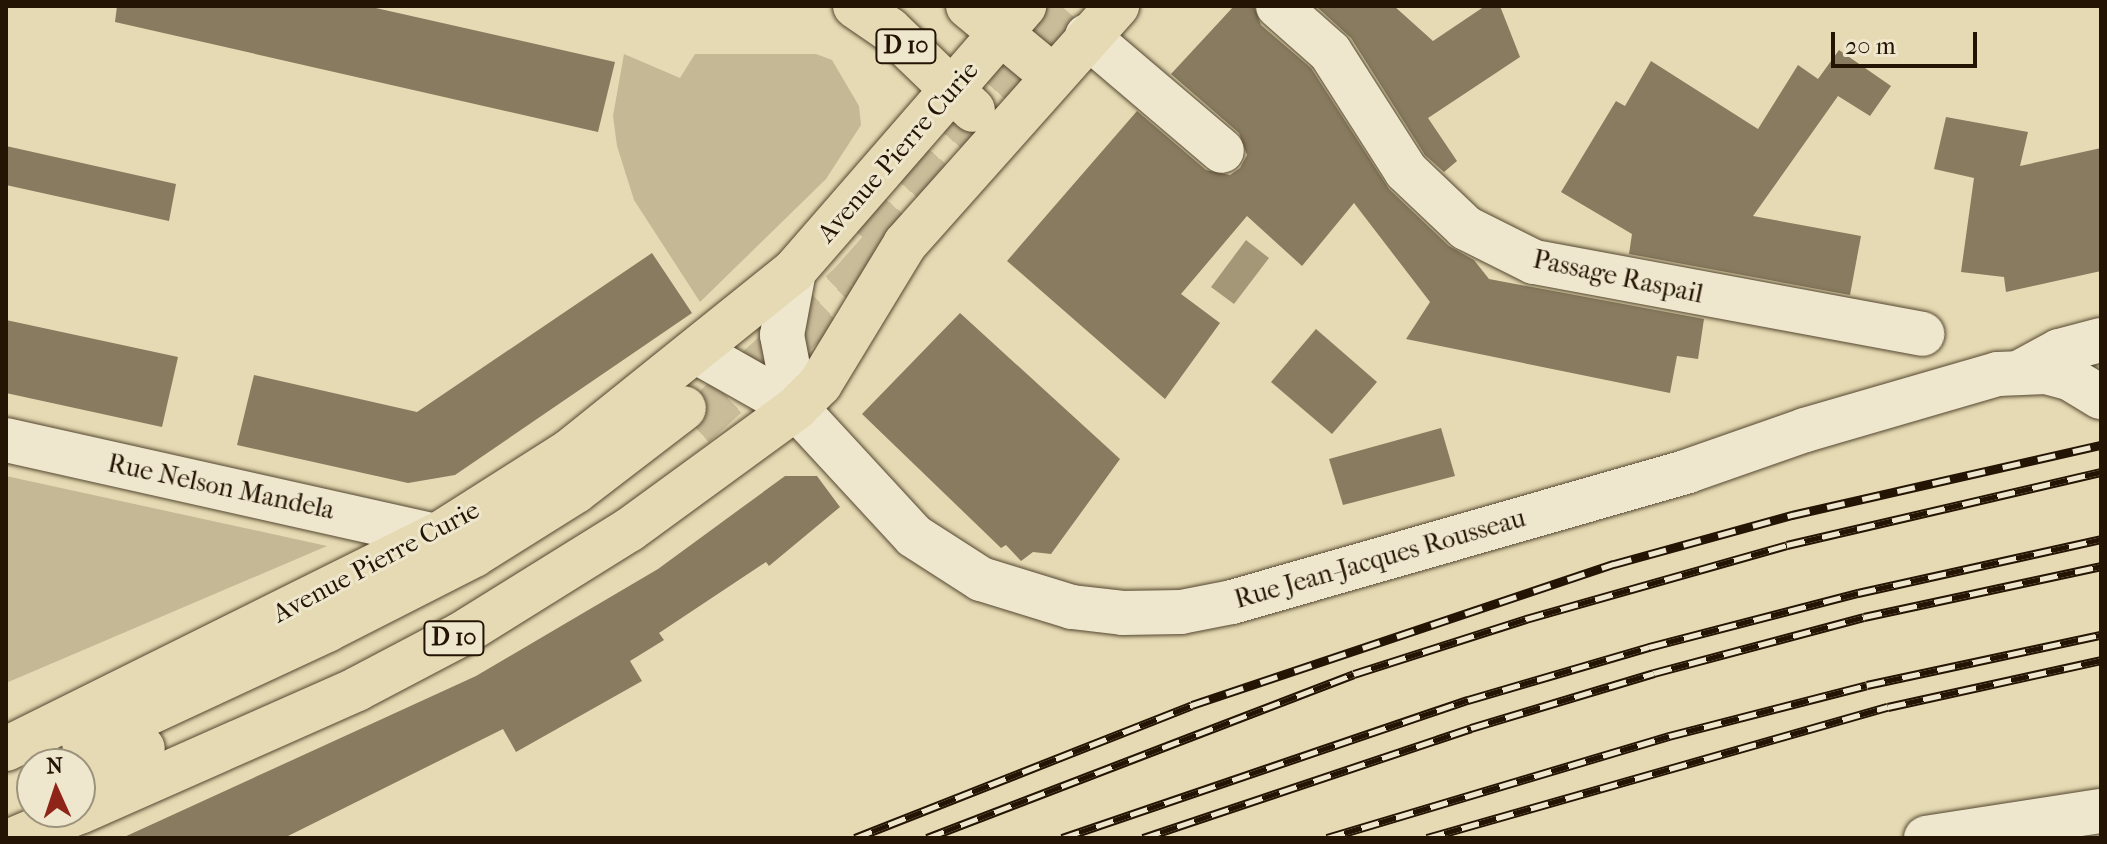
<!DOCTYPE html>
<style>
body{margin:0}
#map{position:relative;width:2107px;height:844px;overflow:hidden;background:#e5dab3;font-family:"IM FELL French Canon",serif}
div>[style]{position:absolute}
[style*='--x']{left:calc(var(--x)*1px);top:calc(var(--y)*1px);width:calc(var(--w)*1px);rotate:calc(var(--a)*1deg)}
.green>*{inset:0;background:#c4b895}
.water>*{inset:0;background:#a39777}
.building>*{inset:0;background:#887b5f}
.major-tunnel>*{height:44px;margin-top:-22px;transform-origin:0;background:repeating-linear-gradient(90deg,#c8bc99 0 44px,transparent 0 66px)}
.roads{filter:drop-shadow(0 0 2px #54462f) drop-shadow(0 0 2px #54462f)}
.minor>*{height:44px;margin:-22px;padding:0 22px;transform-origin:22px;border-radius:22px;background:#eee7ce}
.major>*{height:44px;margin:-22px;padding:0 22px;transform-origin:22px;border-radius:22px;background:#e5dab3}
.rail>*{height:9px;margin-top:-4.5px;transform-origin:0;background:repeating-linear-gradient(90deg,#eee7ce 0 18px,#241403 0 36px);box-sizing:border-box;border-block:2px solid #241403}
span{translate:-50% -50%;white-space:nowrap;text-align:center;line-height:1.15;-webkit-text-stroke:6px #eee7ce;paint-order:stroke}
.shield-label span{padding:2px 6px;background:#eee7ce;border:2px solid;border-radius:6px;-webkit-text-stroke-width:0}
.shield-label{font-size:24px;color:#241403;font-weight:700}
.street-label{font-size:26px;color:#241403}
.frame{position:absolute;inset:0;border:8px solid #241403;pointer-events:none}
.north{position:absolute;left:16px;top:748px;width:80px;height:80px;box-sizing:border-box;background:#eee7ce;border:2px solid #9d937d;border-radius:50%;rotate:357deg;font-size:22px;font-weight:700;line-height:32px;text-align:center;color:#241403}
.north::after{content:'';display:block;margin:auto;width:28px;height:36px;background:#8f2418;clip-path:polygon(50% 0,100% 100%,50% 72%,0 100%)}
.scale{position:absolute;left:1831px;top:32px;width:146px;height:36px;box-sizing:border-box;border:4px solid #241403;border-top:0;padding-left:10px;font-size:24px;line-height:28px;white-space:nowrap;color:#241403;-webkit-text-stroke:6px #eee7ce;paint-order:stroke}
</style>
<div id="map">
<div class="green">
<i style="clip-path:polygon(624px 54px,680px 78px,695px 54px,816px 54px,832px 60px,859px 106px,861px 125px,826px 179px,700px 302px,634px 200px,617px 146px,613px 116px)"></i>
<i style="clip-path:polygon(6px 476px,327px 546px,6px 683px)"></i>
</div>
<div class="water">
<i style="clip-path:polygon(1246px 240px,1269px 258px,1234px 304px,1211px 287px)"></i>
</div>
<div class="building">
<i style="clip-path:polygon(117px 6px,367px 6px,615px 62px,598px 132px,115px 22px)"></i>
<i style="clip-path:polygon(1234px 6px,1254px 6px,1261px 25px,1311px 68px,1389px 189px,1449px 246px,1474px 260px,1489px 279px,1704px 319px,1698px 359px,1677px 356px,1670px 393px,1406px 339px,1430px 302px,1354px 203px,1302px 266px,1247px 216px,1181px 294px,1220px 323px,1165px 399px,1007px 261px,1137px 111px,1206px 170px,1230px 175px,1240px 168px,1247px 155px,1239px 133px,1171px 74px)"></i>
<i style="clip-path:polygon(1316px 6px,1394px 6px,1433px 41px,1485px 6px,1500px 6px,1520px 57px,1428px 118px,1457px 161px,1444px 172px,1425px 155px,1351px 38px)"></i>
<i style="clip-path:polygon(1839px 50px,1891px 86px,1870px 116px,1838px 96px,1753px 216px,1861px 236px,1850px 295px,1629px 254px,1632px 234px,1561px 192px,1616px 101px,1625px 106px,1651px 61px,1758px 129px,1798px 65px,1818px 79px)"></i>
<i style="clip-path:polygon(1946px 117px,2028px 132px,2020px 166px,2101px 148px,2101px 271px,2006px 292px,2004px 277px,1961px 272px,1974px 178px,1934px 169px)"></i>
<i style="clip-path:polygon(6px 146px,176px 184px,169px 221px,6px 185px)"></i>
<i style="clip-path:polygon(652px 253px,692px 313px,455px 475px,408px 483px,237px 445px,254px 375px,417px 412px)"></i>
<i style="clip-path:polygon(960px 313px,1120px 459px,1051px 554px,1033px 552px,1021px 561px,1006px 545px,1001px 548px,862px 414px)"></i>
<i style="clip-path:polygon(6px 320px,178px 357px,162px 427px,6px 393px)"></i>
<i style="clip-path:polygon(1316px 329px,1377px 382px,1332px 434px,1271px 382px)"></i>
<i style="clip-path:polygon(1441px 428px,1455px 476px,1343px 505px,1329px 459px)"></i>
<i style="clip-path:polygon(785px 476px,817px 476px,840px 507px,769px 566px,766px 562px,659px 633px,664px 640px,630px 661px,642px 681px,516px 752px,503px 729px,284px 838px,122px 838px,476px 676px,658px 569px)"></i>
</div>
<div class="major-tunnel">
<i style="--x:861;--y:236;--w:305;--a:-48.8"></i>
<i style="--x:694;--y:426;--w:211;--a:-42.3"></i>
<i style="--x:850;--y:284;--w:83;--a:-48.4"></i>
</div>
<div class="roads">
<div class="minor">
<i style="--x:1278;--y:6;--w:69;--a:41.5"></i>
<i style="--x:1330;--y:52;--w:141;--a:57.4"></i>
<i style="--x:1406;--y:171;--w:83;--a:43.5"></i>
<i style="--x:1466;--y:228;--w:76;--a:26.6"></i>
<i style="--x:1534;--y:262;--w:395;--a:10.5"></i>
<i style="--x:1087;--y:36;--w:177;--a:40.4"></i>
<i style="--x:794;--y:271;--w:65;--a:100.6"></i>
<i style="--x:782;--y:335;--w:74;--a:79.1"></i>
<i style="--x:697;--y:352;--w:114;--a:29.5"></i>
<i style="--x:796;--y:408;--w:174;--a:47.3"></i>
<i style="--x:914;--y:536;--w:80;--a:32.7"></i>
<i style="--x:981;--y:579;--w:95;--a:17.1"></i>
<i style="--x:1072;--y:607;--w:51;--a:6.7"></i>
<i style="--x:1123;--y:613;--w:58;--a:-1"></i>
<i style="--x:1181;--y:612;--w:52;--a:-11.1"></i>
<i style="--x:1232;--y:602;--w:474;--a:-16"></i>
<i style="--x:1688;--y:471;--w:124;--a:-19.3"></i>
<i style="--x:1805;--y:430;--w:201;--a:-16.2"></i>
<i style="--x:1998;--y:374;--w:48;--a:-2.4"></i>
<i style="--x:2046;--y:372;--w:24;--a:15"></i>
<i style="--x:2069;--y:378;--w:37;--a:31"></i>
<i style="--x:2020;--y:372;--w:44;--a:-28.3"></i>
<i style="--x:2059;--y:351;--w:43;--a:-14.7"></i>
<i style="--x:6;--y:440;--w:441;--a:12.6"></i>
<i style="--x:1926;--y:838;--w:177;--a:-8.8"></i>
</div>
<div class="major">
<i style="--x:855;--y:6;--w:42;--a:34.4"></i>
<i style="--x:890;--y:30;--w:115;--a:43.9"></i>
<i style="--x:968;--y:6;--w:108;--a:39.7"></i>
<i style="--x:84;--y:743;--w:268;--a:-24.9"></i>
<i style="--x:327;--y:630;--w:165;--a:-27"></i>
<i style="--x:474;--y:555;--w:120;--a:-32.1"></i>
<i style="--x:576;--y:491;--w:136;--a:-37.5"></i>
<i style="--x:6;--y:749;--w:480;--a:-26.4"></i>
<i style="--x:436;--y:536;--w:159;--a:-32.4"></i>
<i style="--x:570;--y:451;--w:287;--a:-38.8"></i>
<i style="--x:794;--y:271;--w:351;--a:-49"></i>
<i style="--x:80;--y:777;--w:69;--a:-24.7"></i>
<i style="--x:80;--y:812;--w:303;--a:-23.9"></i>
<i style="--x:357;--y:689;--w:116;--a:-27.7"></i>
<i style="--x:460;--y:635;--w:199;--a:-31.9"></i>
<i style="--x:629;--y:530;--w:207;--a:-36.1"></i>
<i style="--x:796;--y:408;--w:34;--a:-45"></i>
<i style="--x:820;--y:384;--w:164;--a:-58.7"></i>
<i style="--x:905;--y:244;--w:319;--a:-48.3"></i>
<i style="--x:17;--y:838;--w:67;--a:-22.8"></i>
</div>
</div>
<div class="rail">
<i style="--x:855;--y:838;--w:362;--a:-21.5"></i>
<i style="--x:1192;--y:705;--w:445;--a:-18.5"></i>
<i style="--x:1614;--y:564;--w:185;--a:-15.4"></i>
<i style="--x:1792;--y:515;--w:317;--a:-12.8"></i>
<i style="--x:927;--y:838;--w:457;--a:-21"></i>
<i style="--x:1354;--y:674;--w:181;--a:-17.7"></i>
<i style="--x:1526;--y:619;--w:271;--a:-15.8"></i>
<i style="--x:1787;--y:545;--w:322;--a:-13.1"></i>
<i style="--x:1062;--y:838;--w:429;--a:-18.8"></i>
<i style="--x:1468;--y:700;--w:189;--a:-16.3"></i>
<i style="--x:1649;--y:647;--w:216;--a:-14.5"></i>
<i style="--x:1858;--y:593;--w:249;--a:-12.5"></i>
<i style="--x:1143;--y:838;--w:346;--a:-18.5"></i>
<i style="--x:1471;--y:728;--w:191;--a:-16.7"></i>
<i style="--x:1654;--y:673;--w:217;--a:-14.9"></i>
<i style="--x:1864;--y:617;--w:242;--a:-12.1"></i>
<i style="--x:1327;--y:838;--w:357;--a:-16.6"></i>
<i style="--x:1669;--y:736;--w:204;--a:-14.4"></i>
<i style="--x:1867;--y:685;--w:239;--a:-12.1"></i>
<i style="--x:1427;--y:838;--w:479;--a:-15.9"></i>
<i style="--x:1888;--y:707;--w:218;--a:-12.4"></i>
</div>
<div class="shield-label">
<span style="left:906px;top:46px">D 10</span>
<span style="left:454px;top:638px">D 10</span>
</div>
<div class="street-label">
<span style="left:898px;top:152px;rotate:-49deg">Avenue Pierre Curie</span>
<span style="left:1618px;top:277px;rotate:12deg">Passage Raspail</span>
<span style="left:221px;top:487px;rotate:12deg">Rue Nelson Mandela</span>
<span style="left:1380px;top:559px;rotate:-16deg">Rue Jean-Jacques Rousseau</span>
<span style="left:376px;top:562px;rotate:-28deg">Avenue Pierre Curie</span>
</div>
<div class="frame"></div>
<div class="north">N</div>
<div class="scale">20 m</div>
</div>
